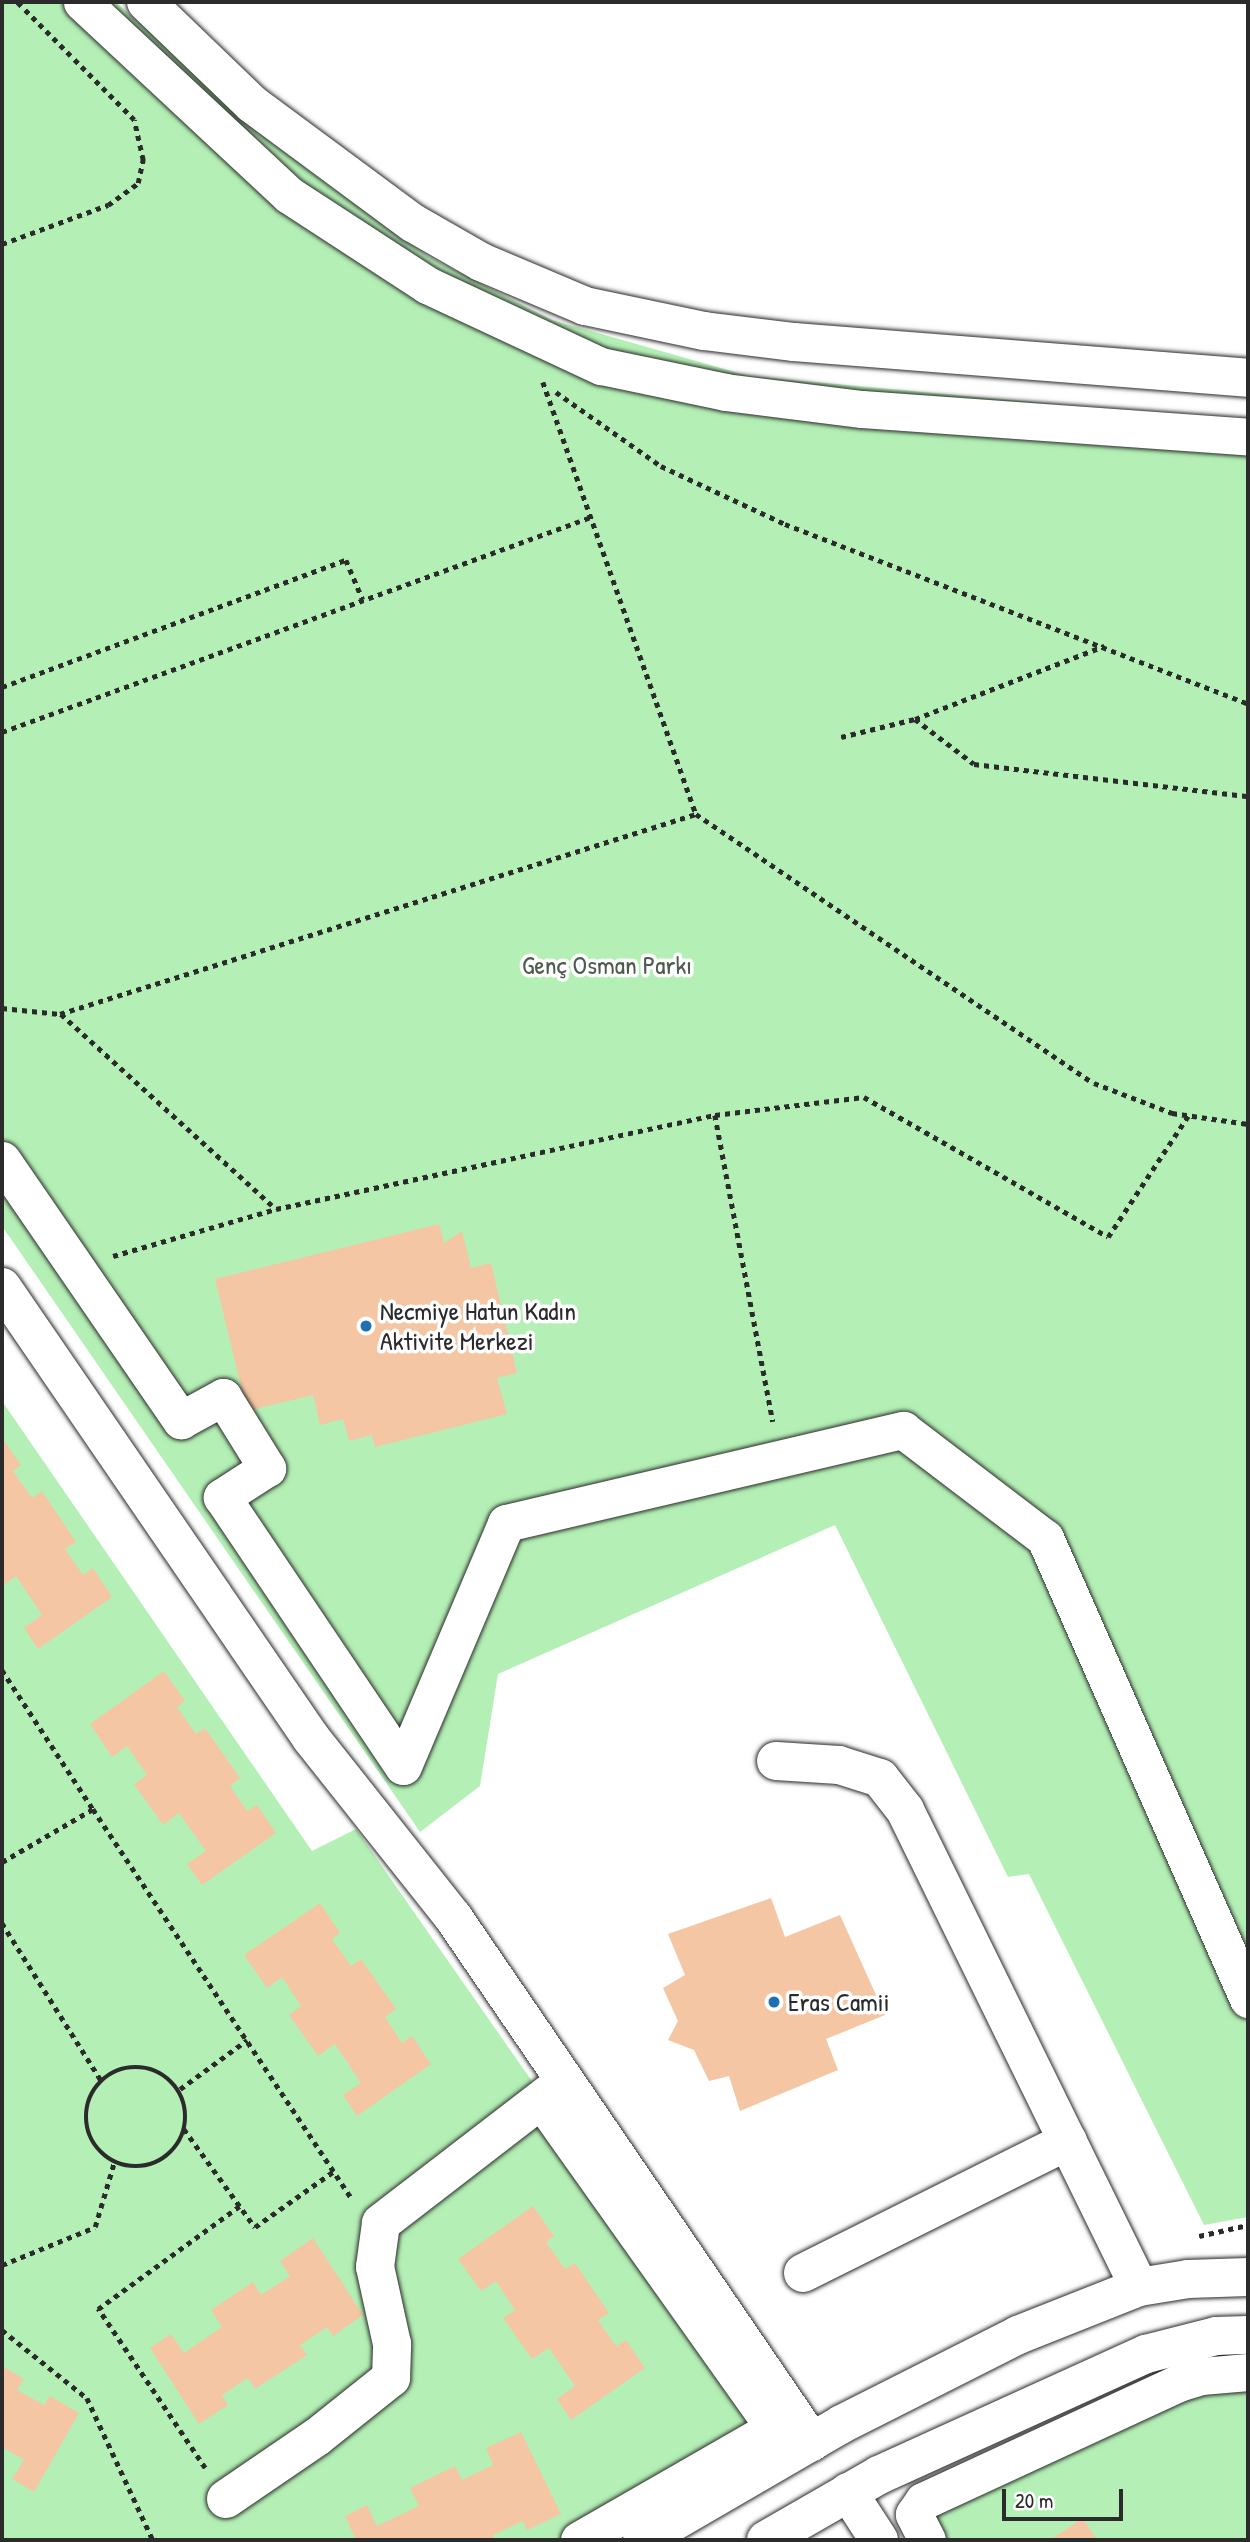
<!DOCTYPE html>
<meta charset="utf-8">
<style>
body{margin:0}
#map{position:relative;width:1250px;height:2542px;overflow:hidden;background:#fff;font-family:"Patrick Hand",sans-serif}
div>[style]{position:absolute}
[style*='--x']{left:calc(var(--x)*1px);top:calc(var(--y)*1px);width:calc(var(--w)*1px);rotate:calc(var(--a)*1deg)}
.green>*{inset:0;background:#b4f0b5}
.building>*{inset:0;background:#f4c6a3}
.path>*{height:4.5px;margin-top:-2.25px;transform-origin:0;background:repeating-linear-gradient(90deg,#2b2b2b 0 5px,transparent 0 10px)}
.path>.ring{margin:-2.25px;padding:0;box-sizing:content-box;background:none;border:4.5px solid #2b2b2b;border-radius:50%}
.roads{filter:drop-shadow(0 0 2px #2b2b2b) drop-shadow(0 0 2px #2b2b2b)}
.pedestrian>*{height:37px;margin:-18.5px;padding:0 18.5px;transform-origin:18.5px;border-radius:18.5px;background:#fff}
.minor>*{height:38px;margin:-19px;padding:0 19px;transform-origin:19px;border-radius:19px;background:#fff}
.secondary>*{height:38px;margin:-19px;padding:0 19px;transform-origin:19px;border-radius:19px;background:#fff}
.dots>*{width:19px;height:19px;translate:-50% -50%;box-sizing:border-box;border:4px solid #fff;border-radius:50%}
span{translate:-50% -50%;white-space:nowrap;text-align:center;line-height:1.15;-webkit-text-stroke:7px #fff;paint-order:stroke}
.park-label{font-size:26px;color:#4d5c4e}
.poi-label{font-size:26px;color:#2b2b2b}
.left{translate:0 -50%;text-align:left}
.frame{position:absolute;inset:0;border:4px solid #2b2b2b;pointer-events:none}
.scale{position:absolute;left:1002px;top:2489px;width:121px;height:32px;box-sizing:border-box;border:4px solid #2b2b2b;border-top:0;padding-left:9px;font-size:21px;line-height:24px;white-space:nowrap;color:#2b2b2b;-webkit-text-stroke:5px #fff;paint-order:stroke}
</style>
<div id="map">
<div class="green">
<i style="clip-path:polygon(2px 2px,116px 2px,278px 146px,429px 257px,552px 320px,749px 376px,1248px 422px,1248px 2217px,1204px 2225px,1029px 1874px,1008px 1877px,835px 1525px,498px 1674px,480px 1786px,420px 1832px,2px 1226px)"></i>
<i style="clip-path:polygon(2px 1401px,312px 1851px,356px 1829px,774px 2428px,579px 2540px,2px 2540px)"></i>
<i style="clip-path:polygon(1248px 2380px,1248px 2540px,943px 2540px,935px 2520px,943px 2509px,1172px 2395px)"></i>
</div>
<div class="building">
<i style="clip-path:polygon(439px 1224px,444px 1243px,462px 1231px,471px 1268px,491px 1263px,517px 1373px,497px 1378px,507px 1414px,375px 1447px,372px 1435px,349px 1441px,343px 1419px,320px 1425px,313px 1395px,247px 1411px,215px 1279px)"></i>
<i style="clip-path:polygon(2px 1438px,21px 1465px,13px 1471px,32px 1498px,42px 1491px,76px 1542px,65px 1549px,83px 1575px,93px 1568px,112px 1597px,38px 1649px,24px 1628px,42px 1615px,16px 1576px,2px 1586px)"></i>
<i style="clip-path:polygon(164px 1671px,185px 1701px,177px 1707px,196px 1734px,205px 1728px,240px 1778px,230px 1786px,247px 1811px,257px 1805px,276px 1833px,202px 1885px,187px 1864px,206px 1851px,179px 1813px,163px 1825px,134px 1784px,147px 1775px,127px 1746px,112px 1757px,90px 1724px)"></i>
<i style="clip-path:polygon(771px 1898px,785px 1937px,840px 1915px,885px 2015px,826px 2039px,838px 2070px,740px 2111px,729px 2076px,709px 2081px,694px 2050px,668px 2040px,678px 2021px,663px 1988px,685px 1975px,668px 1934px)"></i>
<i style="clip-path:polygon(320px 1903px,340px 1933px,332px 1939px,351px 1966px,361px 1959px,396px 2009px,385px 2017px,402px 2043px,412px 2036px,431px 2064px,357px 2116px,343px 2095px,361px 2083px,335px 2044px,318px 2056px,289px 2015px,301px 2006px,282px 1977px,267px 1988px,244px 1955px)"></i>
<i style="clip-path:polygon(533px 2206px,554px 2236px,546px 2242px,565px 2269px,575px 2263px,609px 2313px,598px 2320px,616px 2346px,626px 2340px,645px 2368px,571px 2420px,557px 2399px,575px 2386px,549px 2348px,532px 2359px,503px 2318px,515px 2310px,496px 2281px,481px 2291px,458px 2259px)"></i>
<i style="clip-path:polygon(313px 2238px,363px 2315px,333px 2336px,327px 2327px,300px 2345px,307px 2355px,255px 2389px,248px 2378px,222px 2395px,228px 2405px,199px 2424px,150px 2348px,171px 2334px,184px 2353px,222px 2327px,211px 2310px,253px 2282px,261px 2295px,290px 2276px,280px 2261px)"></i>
<i style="clip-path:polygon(2px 2366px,24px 2379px,17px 2390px,44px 2405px,50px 2396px,79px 2413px,34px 2492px,12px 2479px,24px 2460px,2px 2447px)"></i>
<i style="clip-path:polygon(521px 2432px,561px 2514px,527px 2530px,523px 2521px,493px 2535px,496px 2540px,356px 2540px,345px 2516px,367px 2505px,377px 2526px,419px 2506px,410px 2488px,455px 2466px,462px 2480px,493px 2465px,486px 2448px)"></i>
<i style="clip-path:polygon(1083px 2518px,1097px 2540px,1050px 2540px)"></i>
</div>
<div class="path">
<i style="--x:2;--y:244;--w:113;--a:-20.2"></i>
<i style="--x:108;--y:205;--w:37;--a:-36"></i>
<i style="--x:138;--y:183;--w:24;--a:-78"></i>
<i style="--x:143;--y:160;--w:41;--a:-102.7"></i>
<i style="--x:134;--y:120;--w:166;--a:-134.8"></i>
<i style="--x:543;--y:382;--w:458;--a:70.5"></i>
<i style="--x:556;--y:392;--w:128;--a:35.2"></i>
<i style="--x:661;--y:466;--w:137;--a:25.1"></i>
<i style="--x:785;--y:524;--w:497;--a:21.2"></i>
<i style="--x:2;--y:687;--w:367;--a:-20.3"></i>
<i style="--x:346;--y:560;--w:43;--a:67"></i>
<i style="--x:915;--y:719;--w:74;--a:37.3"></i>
<i style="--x:974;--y:764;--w:276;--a:6.7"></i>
<i style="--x:2;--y:732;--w:627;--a:-20.05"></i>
<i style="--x:841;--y:737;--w:76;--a:-13.7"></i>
<i style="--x:915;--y:719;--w:203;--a:-21.1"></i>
<i style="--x:2;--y:1008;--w:58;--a:5.9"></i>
<i style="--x:60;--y:1014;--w:667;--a:-17.46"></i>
<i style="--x:696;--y:814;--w:480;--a:34.1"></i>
<i style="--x:1094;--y:1083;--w:84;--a:21"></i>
<i style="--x:1172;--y:1113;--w:77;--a:8.2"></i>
<i style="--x:61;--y:1014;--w:290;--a:42.2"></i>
<i style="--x:715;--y:1115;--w:312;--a:79.3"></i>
<i style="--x:113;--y:1256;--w:170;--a:-16.1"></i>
<i style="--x:276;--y:1209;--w:449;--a:-12.1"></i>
<i style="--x:715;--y:1115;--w:150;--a:-6.9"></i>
<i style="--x:864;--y:1097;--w:281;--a:29.8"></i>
<i style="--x:1108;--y:1237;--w:145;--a:-56.5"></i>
<i style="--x:2;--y:1670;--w:166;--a:56.8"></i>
<i style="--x:2;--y:1862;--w:105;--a:-30.2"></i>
<i style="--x:93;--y:1809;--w:466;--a:56.4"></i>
<i style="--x:2;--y:1923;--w:186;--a:57.8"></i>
<i class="ring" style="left:86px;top:2067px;width:95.5px;height:95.5px"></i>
<i style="--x:180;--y:2089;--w:83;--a:-36.2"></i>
<i style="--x:184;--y:2129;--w:121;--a:54.1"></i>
<i style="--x:255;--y:2227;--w:97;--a:-35.3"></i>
<i style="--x:1199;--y:2236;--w:50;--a:-12.7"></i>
<i style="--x:2;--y:2265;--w:100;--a:-22.2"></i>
<i style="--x:95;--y:2227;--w:67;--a:-73.5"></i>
<i style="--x:2;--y:2330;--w:109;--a:38.7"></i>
<i style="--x:87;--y:2398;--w:157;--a:65.1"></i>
<i style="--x:205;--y:2468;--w:192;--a:-123.9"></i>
<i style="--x:98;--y:2309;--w:175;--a:-36"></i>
</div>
<div class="roads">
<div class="pedestrian">
<i style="--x:82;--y:2;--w:283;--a:43"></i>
<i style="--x:289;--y:195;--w:165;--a:33.1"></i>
<i style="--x:427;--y:285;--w:192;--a:25"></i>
<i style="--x:601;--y:366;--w:127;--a:11.8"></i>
<i style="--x:725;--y:392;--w:138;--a:7.1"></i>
<i style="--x:862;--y:409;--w:387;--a:4.1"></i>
<i style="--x:2;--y:1160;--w:316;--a:55.5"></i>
<i style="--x:181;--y:1420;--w:48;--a:-28.7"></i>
<i style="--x:223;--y:1397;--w:84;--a:58.2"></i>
<i style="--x:267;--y:1468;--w:54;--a:147.2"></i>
<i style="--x:222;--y:1497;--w:324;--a:56.1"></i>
<i style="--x:403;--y:1766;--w:264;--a:-67"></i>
<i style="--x:506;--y:1523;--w:408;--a:-13.2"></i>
<i style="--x:903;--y:1430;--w:178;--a:37.3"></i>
<i style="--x:1045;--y:1538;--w:504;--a:66.23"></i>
<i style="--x:551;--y:2114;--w:385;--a:54.6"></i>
<i style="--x:774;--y:2428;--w:225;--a:150.1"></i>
<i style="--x:927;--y:2540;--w:29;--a:-117"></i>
<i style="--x:914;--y:2514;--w:16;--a:-55"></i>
<i style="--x:923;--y:2501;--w:281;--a:-24.8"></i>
<i style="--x:1178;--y:2383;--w:24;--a:-17"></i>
<i style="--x:1201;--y:2376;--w:47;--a:-4.9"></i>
</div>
<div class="minor">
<i style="--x:146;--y:2;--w:147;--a:43.9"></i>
<i style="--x:252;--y:104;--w:200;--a:36.5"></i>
<i style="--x:413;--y:223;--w:78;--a:29.8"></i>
<i style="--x:481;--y:262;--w:113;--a:22.9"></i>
<i style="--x:585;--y:306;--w:122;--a:11.9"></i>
<i style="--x:704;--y:331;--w:91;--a:7"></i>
<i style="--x:794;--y:342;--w:455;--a:4.5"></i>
<i style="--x:2;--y:1287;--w:547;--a:55.58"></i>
<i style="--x:311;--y:1738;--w:228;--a:51.6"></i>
<i style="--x:453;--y:1917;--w:636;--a:55.64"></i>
<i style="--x:776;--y:1761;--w:63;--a:3.6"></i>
<i style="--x:839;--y:1765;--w:43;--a:17.6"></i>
<i style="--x:880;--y:1778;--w:41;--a:52"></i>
<i style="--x:905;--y:1810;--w:531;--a:63.87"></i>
<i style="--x:803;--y:2273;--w:296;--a:-26.5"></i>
<i style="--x:848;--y:2492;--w:57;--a:57.1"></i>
<i style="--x:226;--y:2499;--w:110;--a:-34.3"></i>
<i style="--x:317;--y:2437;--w:95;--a:-38.6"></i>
<i style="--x:391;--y:2378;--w:34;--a:-88"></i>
<i style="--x:392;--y:2344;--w:79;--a:-102.4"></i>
<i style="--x:375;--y:2267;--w:44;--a:-82.2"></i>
<i style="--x:381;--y:2223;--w:231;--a:-37.6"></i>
</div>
<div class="secondary">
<i style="--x:642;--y:2540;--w:231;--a:-30.1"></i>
<i style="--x:842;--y:2424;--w:197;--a:-26.8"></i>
<i style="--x:1018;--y:2335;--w:130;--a:-21.6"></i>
<i style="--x:1139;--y:2287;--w:50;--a:-9.3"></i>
<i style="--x:1188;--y:2279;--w:60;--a:-1.9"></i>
<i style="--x:766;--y:2540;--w:130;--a:-29.9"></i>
<i style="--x:879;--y:2475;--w:293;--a:-24.4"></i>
<i style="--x:1146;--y:2354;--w:72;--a:-14.4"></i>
<i style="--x:1216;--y:2336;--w:32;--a:-2"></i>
</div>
</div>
<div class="dots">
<i style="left:366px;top:1326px;background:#1f6fb2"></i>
<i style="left:774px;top:2002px;background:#1f6fb2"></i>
</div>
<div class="park-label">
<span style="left:607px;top:965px">Genç Osman Parkı</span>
</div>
<div class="poi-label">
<span class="left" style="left:380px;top:1326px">Necmiye Hatun Kadın<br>Aktivite Merkezi</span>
<span class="left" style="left:788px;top:2002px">Eras Camii</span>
</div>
<div class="frame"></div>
<div class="scale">20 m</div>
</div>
